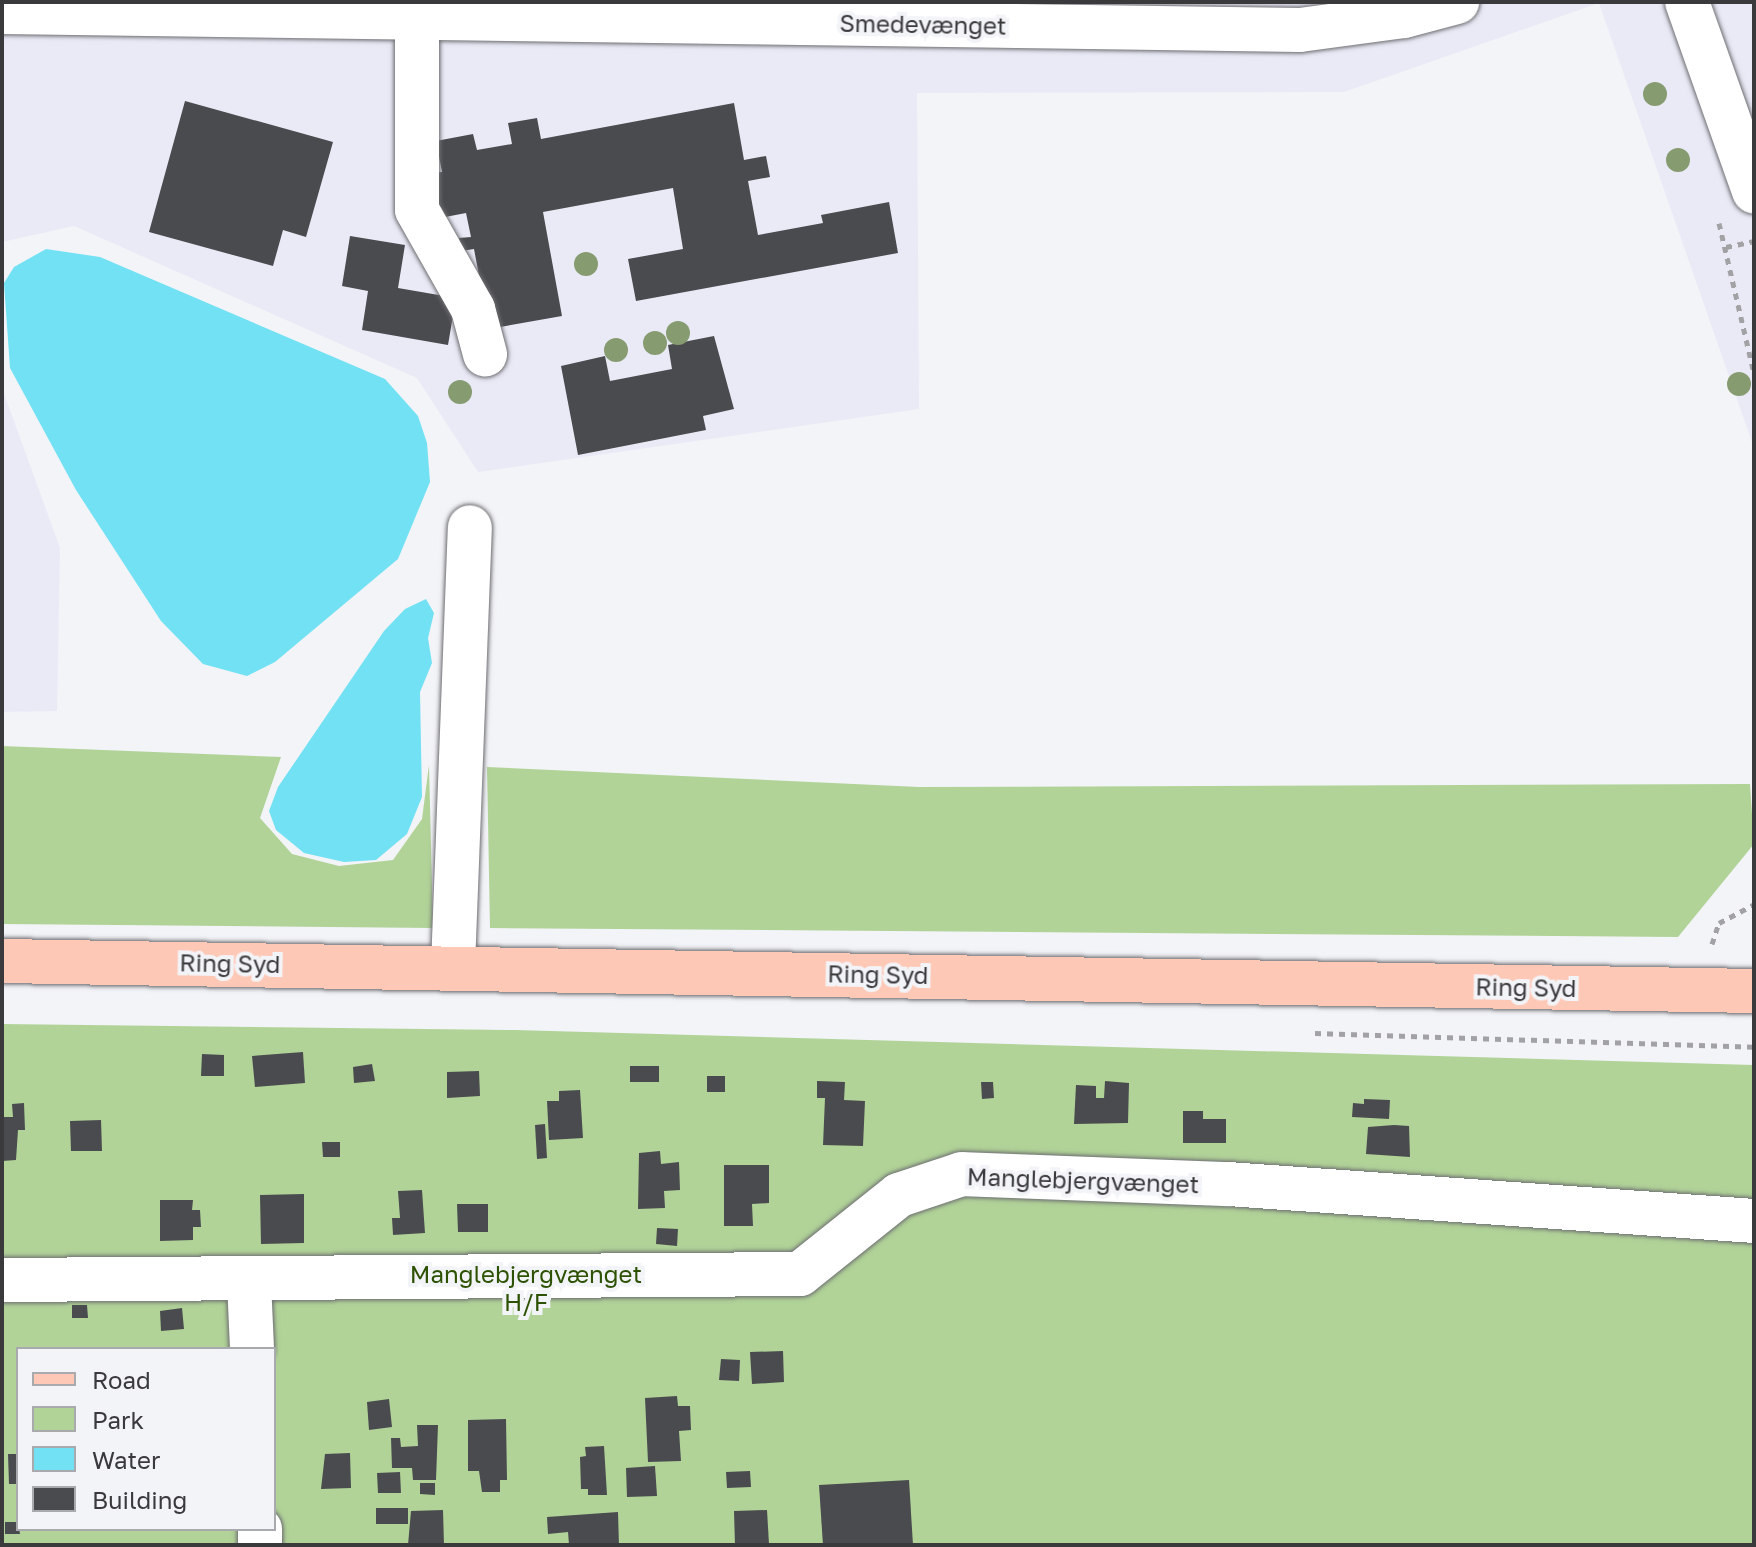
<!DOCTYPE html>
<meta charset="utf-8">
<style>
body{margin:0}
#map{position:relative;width:1756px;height:1547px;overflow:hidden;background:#f3f4f8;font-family:"Golos Text",sans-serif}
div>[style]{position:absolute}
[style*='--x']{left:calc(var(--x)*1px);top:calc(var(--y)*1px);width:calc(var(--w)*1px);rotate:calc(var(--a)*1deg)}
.built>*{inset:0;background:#e9eaf6}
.green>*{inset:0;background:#b1d398}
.water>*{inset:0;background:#71e1f3}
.building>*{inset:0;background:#4a4b4f}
.path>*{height:5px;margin-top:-2.5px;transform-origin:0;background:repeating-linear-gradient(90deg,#a2a2a5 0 6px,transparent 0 12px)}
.roads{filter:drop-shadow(0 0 2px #6e6e72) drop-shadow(0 0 2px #6e6e72)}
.minor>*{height:44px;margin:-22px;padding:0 22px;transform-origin:22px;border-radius:22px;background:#fff}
.major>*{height:44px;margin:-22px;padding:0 22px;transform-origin:22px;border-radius:22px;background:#fec8b6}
.trees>*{width:24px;height:24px;margin:-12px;border-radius:50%;background:#879b71}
span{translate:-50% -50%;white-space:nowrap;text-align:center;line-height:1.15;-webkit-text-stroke:8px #f3f4f8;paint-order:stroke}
.street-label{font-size:24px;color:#3a3a3c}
.park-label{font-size:24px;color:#2e5203}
.frame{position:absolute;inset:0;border:4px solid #3a3a3c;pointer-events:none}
.legend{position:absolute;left:16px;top:1347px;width:260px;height:184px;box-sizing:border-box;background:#f3f4f8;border:2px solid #a9aaad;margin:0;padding:10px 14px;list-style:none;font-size:24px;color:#3a3a3c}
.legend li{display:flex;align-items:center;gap:16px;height:40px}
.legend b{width:40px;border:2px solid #a9aaad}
</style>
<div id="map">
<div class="built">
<i style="clip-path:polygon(2px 2px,1754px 2px,1754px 448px,1599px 3px,1344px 92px,917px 93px,919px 409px,478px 472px,417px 378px,74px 226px,2px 242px)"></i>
<i style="clip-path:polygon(2px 388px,60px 548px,57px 711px,2px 712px)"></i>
</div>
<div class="green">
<i style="clip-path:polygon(2px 746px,281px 757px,260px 818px,292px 854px,339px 866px,393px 860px,422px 819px,429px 765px,433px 928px,2px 924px)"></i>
<i style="clip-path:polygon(487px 767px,919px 787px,1750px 784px,1754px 844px,1678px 937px,490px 928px)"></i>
<i style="clip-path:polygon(evenodd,2px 1024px,515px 1030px,1754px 1065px,1754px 1545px,2px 1545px,2px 1024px,18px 1349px,274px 1349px,274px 1529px,18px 1529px,18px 1349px)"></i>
</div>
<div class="water">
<i style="clip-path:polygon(46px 249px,100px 257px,385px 379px,418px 416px,427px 443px,430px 482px,398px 559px,275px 662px,247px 676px,203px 664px,161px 621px,76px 490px,10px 368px,4px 283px,14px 267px)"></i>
<i style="clip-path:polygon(426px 599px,434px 613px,428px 638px,432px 663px,420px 692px,422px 797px,407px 834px,376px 860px,344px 862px,304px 853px,276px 830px,269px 811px,278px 787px,384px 631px,405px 609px)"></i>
</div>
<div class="building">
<i style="clip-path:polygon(185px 101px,333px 142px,306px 237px,283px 230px,273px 266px,149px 232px)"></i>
<i style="clip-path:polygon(734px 103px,744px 160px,766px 156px,770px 177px,748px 181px,758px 235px,823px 223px,821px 215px,889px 202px,898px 253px,636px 301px,628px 259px,683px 249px,673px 188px,543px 212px,562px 316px,489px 329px,474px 249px,461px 251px,459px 238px,471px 237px,466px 213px,440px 218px,432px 173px,442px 172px,436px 141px,473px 134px,477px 150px,512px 144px,508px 123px,537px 118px,541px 139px)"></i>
<i style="clip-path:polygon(350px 236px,405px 245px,398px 288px,456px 298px,448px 345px,362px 330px,368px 291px,342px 286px)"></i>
<i style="clip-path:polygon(714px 336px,734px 409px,703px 416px,706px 430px,578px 455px,561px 366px,605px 356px,610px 381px,672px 369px,668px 345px)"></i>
<i style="clip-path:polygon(303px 1052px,305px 1083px,255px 1087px,252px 1056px)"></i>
<i style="clip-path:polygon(202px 1054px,224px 1055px,224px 1076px,201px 1076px)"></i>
<i style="clip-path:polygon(372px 1064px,375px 1081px,354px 1083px,353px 1067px)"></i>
<i style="clip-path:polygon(630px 1066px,659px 1066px,659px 1082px,630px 1082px)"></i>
<i style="clip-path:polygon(479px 1071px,480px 1096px,447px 1098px,447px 1072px)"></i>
<i style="clip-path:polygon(707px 1076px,725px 1076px,725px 1092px,707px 1092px)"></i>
<i style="clip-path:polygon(817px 1081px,845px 1082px,844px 1100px,865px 1101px,863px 1146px,823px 1145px,825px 1098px,817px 1098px)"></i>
<i style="clip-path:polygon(1105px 1081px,1129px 1083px,1128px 1123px,1074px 1124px,1076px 1085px,1096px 1086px,1096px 1098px,1104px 1098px)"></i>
<i style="clip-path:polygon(981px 1082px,993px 1082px,994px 1098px,982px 1099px)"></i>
<i style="clip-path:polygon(580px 1090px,583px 1138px,549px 1140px,547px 1101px,559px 1101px,559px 1091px)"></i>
<i style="clip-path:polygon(1364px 1099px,1390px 1100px,1389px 1119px,1352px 1117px,1353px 1103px,1364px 1104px)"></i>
<i style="clip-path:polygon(24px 1103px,25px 1130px,18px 1130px,16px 1160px,2px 1161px,2px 1117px,13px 1117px,12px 1104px)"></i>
<i style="clip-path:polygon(1183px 1111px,1203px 1111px,1203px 1119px,1226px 1119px,1226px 1143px,1183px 1143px)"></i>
<i style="clip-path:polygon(101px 1120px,102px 1151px,71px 1151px,70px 1121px)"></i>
<i style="clip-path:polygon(545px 1124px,547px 1158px,537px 1159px,535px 1125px)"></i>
<i style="clip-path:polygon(1394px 1125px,1409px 1126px,1410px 1157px,1366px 1154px,1368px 1127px)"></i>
<i style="clip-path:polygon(322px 1142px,340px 1142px,340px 1157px,323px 1157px)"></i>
<i style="clip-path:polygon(660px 1151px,661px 1164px,679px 1162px,680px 1190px,664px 1191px,665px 1208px,638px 1209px,639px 1153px)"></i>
<i style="clip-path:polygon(724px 1165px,769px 1165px,769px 1203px,752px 1204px,753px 1226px,724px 1226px)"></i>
<i style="clip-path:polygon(422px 1190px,425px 1233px,393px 1235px,392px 1218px,400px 1218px,398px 1191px)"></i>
<i style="clip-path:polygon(304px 1194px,304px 1243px,261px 1244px,260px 1195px)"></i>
<i style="clip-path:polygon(160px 1200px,193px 1200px,192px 1210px,200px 1210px,201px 1227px,193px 1227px,193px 1240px,160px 1241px)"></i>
<i style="clip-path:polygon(457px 1204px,488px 1204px,488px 1232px,458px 1232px)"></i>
<i style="clip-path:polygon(657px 1228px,678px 1229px,677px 1246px,656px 1244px)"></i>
<i style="clip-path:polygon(72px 1305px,87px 1305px,88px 1318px,72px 1318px)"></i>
<i style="clip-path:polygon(182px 1308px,184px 1329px,161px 1331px,160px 1311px)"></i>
<i style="clip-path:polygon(783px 1351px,784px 1382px,752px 1384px,750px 1352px)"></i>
<i style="clip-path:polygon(721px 1359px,740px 1360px,739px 1381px,719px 1380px)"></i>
<i style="clip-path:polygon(677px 1396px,678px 1406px,690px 1406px,691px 1430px,679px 1431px,681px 1461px,648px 1462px,645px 1398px)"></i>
<i style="clip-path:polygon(389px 1399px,392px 1427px,369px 1430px,367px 1402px)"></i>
<i style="clip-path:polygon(506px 1419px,507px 1480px,500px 1480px,500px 1492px,482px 1492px,479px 1471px,468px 1471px,468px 1420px)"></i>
<i style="clip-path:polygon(417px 1425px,438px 1425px,436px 1480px,413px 1480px,412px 1468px,392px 1468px,391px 1438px,400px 1438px,401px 1447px,418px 1446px)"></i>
<i style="clip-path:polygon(604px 1446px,607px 1495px,588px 1495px,588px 1489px,581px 1489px,580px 1457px,586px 1456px,585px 1447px)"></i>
<i style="clip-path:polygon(350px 1453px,351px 1488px,321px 1489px,325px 1454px)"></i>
<i style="clip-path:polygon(8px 1454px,18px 1454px,18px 1484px,9px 1484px)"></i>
<i style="clip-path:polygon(655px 1466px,657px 1496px,627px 1497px,626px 1468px)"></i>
<i style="clip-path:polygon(750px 1471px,751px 1487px,727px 1488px,726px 1472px)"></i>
<i style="clip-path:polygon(400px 1472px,401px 1493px,378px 1493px,377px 1473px)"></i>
<i style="clip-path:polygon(909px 1480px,913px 1545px,823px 1545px,819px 1485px)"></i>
<i style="clip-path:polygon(420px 1483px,435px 1483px,435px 1495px,420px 1494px)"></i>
<i style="clip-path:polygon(376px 1508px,408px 1508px,408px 1524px,376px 1524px)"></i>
<i style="clip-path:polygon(443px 1510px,444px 1545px,408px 1545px,411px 1511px)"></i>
<i style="clip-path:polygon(767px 1510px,769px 1544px,735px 1545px,734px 1511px)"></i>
<i style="clip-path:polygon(618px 1512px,619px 1545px,569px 1545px,568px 1532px,548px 1534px,547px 1517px)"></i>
<i style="clip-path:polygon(5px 1522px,18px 1522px,20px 1534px,5px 1534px)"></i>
</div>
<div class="path">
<i style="--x:1719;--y:223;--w:154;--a:76.9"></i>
<i style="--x:1726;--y:247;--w:29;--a:-12"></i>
<i style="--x:1712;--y:944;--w:22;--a:-72"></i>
<i style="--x:1719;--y:923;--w:40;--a:-28"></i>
<i style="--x:1315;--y:1033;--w:439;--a:1.8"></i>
</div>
<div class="roads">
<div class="minor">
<i style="--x:1687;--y:2;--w:201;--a:70.5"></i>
<i style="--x:2;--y:12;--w:1298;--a:0.79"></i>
<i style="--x:1300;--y:30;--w:105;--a:-7.7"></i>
<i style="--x:1404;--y:16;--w:55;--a:-14.8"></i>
<i style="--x:417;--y:18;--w:192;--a:90"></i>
<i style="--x:417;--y:210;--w:114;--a:60.5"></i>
<i style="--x:473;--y:309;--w:47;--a:75.1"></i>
<i style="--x:453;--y:966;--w:439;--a:-87.8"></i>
<i style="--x:2;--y:1280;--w:798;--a:-0.43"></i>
<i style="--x:800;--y:1274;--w:127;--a:-38.6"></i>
<i style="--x:899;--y:1195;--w:66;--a:-18.4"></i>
<i style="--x:962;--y:1174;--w:266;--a:2.2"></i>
<i style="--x:1228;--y:1184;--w:527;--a:4.02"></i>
<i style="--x:249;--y:1282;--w:67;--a:87.4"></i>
<i style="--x:260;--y:1529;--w:16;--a:90"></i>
</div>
<div class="major">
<i style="--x:2;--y:961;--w:1752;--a:0.98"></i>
</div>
</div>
<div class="trees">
<i style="left:1655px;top:94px"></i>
<i style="left:1678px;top:160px"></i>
<i style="left:586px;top:264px"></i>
<i style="left:678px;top:333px"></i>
<i style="left:655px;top:343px"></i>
<i style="left:616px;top:350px"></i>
<i style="left:1739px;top:384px"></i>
<i style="left:460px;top:392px"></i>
</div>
<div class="street-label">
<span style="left:923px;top:24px;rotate:1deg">Smedevænget</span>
<span style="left:230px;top:963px;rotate:1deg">Ring Syd</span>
<span style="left:878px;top:974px;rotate:1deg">Ring Syd</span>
<span style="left:1526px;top:987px;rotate:1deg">Ring Syd</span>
<span style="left:1083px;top:1180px;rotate:2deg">Manglebjergvænget</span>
</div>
<div class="park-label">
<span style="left:526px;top:1288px">Manglebjergvænget<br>H/F</span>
</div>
<div class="frame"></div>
<ul class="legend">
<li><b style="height:10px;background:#fec8b6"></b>Road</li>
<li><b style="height:22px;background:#b1d398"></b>Park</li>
<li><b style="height:22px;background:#71e1f3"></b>Water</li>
<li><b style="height:22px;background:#4a4b4f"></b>Building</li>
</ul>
</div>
